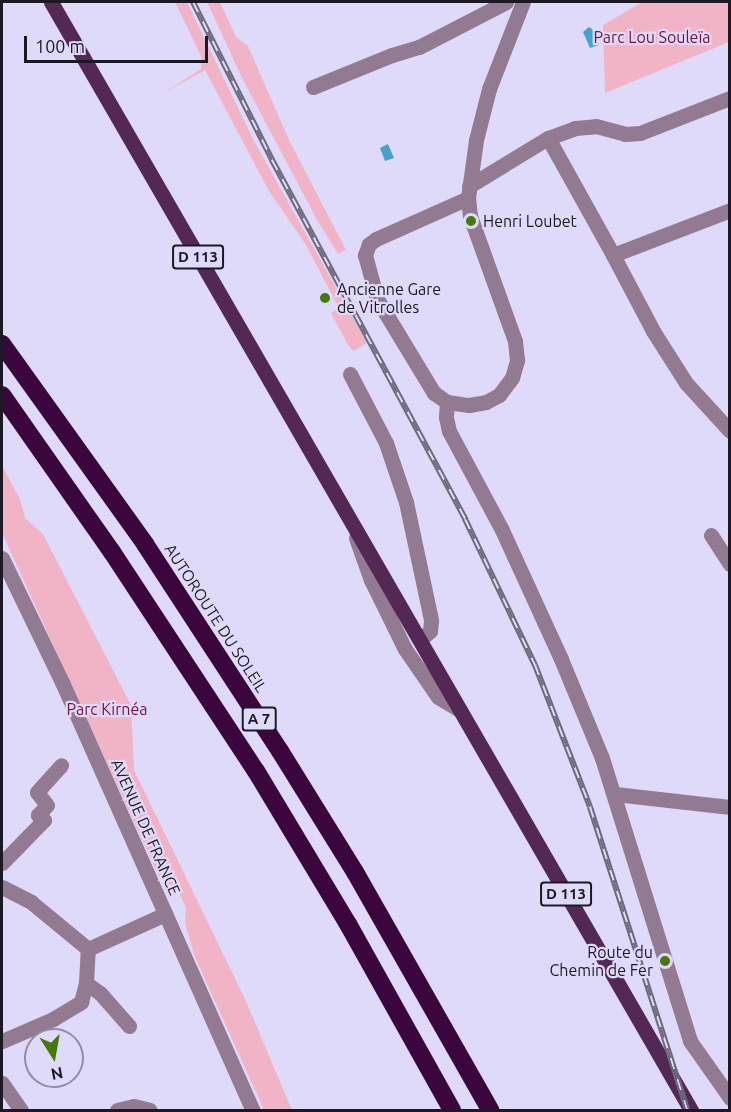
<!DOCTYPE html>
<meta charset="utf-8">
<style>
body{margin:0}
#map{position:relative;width:731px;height:1112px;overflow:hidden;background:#e0dafa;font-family:Ubuntu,sans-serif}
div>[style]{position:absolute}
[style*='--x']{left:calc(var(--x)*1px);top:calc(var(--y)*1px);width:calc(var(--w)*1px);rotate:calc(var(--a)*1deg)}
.green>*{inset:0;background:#f1b4c7}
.water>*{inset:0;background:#44a2cb}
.minor>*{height:15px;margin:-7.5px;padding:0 7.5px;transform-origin:7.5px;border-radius:7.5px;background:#937a93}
.major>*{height:15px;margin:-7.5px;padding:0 7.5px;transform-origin:7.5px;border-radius:7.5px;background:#532854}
.highway>*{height:18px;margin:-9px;padding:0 9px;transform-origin:9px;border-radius:9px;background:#3b063d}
.rail>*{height:6px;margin-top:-3px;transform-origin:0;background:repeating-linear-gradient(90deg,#e0dafa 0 11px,#6d697d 0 22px);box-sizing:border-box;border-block:2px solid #6d697d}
.dots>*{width:16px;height:16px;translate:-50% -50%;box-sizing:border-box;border:3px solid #e0dafa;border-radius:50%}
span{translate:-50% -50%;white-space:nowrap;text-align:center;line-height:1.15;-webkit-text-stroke:4.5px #e0dafa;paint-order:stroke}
.shield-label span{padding:2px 4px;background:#e0dafa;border:2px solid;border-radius:4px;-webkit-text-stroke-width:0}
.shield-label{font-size:15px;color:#1c1925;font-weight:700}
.park-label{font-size:16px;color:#74113f}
.poi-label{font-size:16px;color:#1c1925}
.left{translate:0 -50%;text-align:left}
.right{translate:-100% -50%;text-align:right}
.street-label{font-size:16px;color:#1c1925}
.frame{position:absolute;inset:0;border:3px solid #1c1925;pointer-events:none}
.north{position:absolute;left:24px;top:1028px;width:60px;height:60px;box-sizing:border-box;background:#e0dafa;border:2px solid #928da5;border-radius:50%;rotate:169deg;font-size:16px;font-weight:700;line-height:24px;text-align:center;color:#1c1925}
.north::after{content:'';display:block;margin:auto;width:21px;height:27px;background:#467a08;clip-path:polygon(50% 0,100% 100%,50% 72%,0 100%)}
.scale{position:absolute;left:24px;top:36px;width:184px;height:27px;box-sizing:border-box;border:3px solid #1c1925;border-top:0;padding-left:8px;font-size:18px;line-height:21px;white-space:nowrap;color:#1c1925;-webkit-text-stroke:4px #e0dafa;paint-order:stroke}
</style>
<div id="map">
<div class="green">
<i style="clip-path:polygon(175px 2px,187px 2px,254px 141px,367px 343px,354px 351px,348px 345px,331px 313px,339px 308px,306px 245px,269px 191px,205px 70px,162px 94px,201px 69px,201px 56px)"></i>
<i style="clip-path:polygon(207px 2px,220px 2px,236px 37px,248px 46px,290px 142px,346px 250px,338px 254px,316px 218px,243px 80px)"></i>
<i style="clip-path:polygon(642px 2px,729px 2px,729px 42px,605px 93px,603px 25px)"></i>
<i style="clip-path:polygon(2px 466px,20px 499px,25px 518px,43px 534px,131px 705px,134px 770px,245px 999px,292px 1110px,264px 1110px,194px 955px,185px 923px,186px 907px,180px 895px,158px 875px,2px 533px)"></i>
</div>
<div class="water">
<i style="clip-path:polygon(589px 27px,592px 29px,599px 45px,590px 48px,583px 32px)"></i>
<i style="clip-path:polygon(388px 144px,394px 158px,385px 161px,380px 148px)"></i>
</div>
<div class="minor">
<i style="--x:313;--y:87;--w:85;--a:-22.1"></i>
<i style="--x:392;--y:55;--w:28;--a:-17"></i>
<i style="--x:419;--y:47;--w:98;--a:-27.3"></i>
<i style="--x:548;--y:138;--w:29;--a:-20"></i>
<i style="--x:575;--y:128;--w:21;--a:-5"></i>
<i style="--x:596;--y:126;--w:30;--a:15"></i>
<i style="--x:625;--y:134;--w:15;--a:-4"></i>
<i style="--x:640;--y:133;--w:97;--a:-21.3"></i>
<i style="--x:469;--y:186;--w:92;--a:-31.3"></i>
<i style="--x:548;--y:138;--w:134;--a:60.9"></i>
<i style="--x:613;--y:255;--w:125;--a:-21"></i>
<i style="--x:468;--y:198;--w:101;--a:156"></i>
<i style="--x:376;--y:239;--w:9;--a:144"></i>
<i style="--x:369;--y:244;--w:12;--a:110"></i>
<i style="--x:365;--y:255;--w:46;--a:74.7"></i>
<i style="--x:377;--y:299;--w:110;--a:58.8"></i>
<i style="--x:434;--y:393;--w:16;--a:35"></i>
<i style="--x:447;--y:402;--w:22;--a:8"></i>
<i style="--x:469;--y:405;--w:17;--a:-10"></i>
<i style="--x:486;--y:402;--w:15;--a:-28"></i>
<i style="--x:499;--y:395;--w:21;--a:-53"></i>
<i style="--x:512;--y:378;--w:19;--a:-74"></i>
<i style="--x:517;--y:360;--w:19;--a:-96"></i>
<i style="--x:515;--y:341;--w:133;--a:-109.8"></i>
<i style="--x:470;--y:216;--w:18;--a:-96"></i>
<i style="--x:468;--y:198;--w:59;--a:-82.1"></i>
<i style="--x:476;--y:140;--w:53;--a:-75.7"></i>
<i style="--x:489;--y:89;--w:93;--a:-68.7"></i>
<i style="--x:613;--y:255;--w:86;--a:62.2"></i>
<i style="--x:653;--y:331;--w:62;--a:57.6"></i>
<i style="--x:686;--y:383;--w:65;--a:47.5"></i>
<i style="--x:350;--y:374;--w:78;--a:62.4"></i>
<i style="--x:386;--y:443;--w:62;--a:71.3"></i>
<i style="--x:406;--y:502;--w:121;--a:78"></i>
<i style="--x:431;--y:620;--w:11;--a:95"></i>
<i style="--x:430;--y:631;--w:12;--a:138"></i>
<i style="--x:447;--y:402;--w:15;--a:94"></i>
<i style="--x:446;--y:417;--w:14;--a:78"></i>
<i style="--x:449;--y:431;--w:112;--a:61.8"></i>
<i style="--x:502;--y:530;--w:142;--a:65.4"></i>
<i style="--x:561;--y:659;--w:107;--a:67.5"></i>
<i style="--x:602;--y:758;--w:296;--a:72.7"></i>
<i style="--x:690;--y:1041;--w:70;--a:54.9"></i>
<i style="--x:711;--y:535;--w:35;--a:57"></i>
<i style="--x:356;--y:538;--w:45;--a:70.3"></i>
<i style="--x:371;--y:580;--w:77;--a:63.8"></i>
<i style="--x:405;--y:649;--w:58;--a:55.5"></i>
<i style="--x:438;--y:697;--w:26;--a:31"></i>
<i style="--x:2;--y:558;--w:138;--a:64.2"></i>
<i style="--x:62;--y:682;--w:469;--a:66"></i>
<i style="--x:615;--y:794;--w:116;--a:6.4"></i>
<i style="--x:2;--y:863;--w:60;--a:-45.7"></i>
<i style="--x:44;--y:820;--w:8;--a:-140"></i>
<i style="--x:38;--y:815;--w:13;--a:-48"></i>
<i style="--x:47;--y:805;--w:16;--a:-128"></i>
<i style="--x:37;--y:792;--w:36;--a:-48"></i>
<i style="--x:2;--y:887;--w:33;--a:27"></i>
<i style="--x:31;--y:902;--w:74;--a:39.5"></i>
<i style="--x:86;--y:983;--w:17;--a:36"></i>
<i style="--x:100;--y:993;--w:44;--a:48.7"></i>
<i style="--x:2;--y:1041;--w:56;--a:-23.3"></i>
<i style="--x:53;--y:1019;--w:33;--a:-31"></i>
<i style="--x:81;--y:1002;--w:20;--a:-75"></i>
<i style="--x:86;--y:983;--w:34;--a:-87"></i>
<i style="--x:88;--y:949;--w:85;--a:-24.4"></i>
<i style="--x:2;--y:1083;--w:33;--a:55"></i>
<i style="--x:117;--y:1110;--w:17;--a:-13"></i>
<i style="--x:134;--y:1106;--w:16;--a:14"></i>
</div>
<div class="major">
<i style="--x:51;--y:2;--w:1280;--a:59.99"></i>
</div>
<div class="highway">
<i style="--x:2;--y:344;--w:246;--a:54.4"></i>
<i style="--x:145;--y:544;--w:247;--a:56.9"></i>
<i style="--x:280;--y:751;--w:142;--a:58.2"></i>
<i style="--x:355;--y:872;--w:274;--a:60.4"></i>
<i style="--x:2;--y:395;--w:192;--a:55"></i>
<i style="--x:112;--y:552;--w:262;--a:56.7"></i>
<i style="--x:256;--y:771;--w:179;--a:59"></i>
<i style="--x:348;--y:924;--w:213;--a:60.8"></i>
</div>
<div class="rail">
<i style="--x:193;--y:2;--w:177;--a:63.4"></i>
<i style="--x:272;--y:160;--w:408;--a:61.7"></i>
<i style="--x:465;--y:519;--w:162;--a:64.4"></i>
<i style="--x:535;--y:665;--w:152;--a:68.8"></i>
<i style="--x:590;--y:807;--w:318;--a:72.2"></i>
</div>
<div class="dots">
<i style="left:471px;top:221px;background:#467a08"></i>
<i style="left:325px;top:298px;background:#467a08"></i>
<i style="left:665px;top:961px;background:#467a08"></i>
</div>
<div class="shield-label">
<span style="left:198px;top:257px">D 113</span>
<span style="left:259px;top:719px">A 7</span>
<span style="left:566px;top:894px">D 113</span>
</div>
<div class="park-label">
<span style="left:652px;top:37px">Parc Lou Souleïa</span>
<span style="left:107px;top:709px">Parc Kirnéa</span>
</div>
<div class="poi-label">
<span class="left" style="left:483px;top:221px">Henri Loubet</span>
<span class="left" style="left:337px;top:298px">Ancienne Gare<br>de Vitrolles</span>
<span class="right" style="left:653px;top:961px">Route du<br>Chemin de Fer</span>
</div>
<div class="street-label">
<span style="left:216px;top:618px;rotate:57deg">AUTOROUTE DU SOLEIL</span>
<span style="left:146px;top:827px;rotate:66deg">AVENUE DE FRANCE</span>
</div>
<div class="frame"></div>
<div class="north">N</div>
<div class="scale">100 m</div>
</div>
